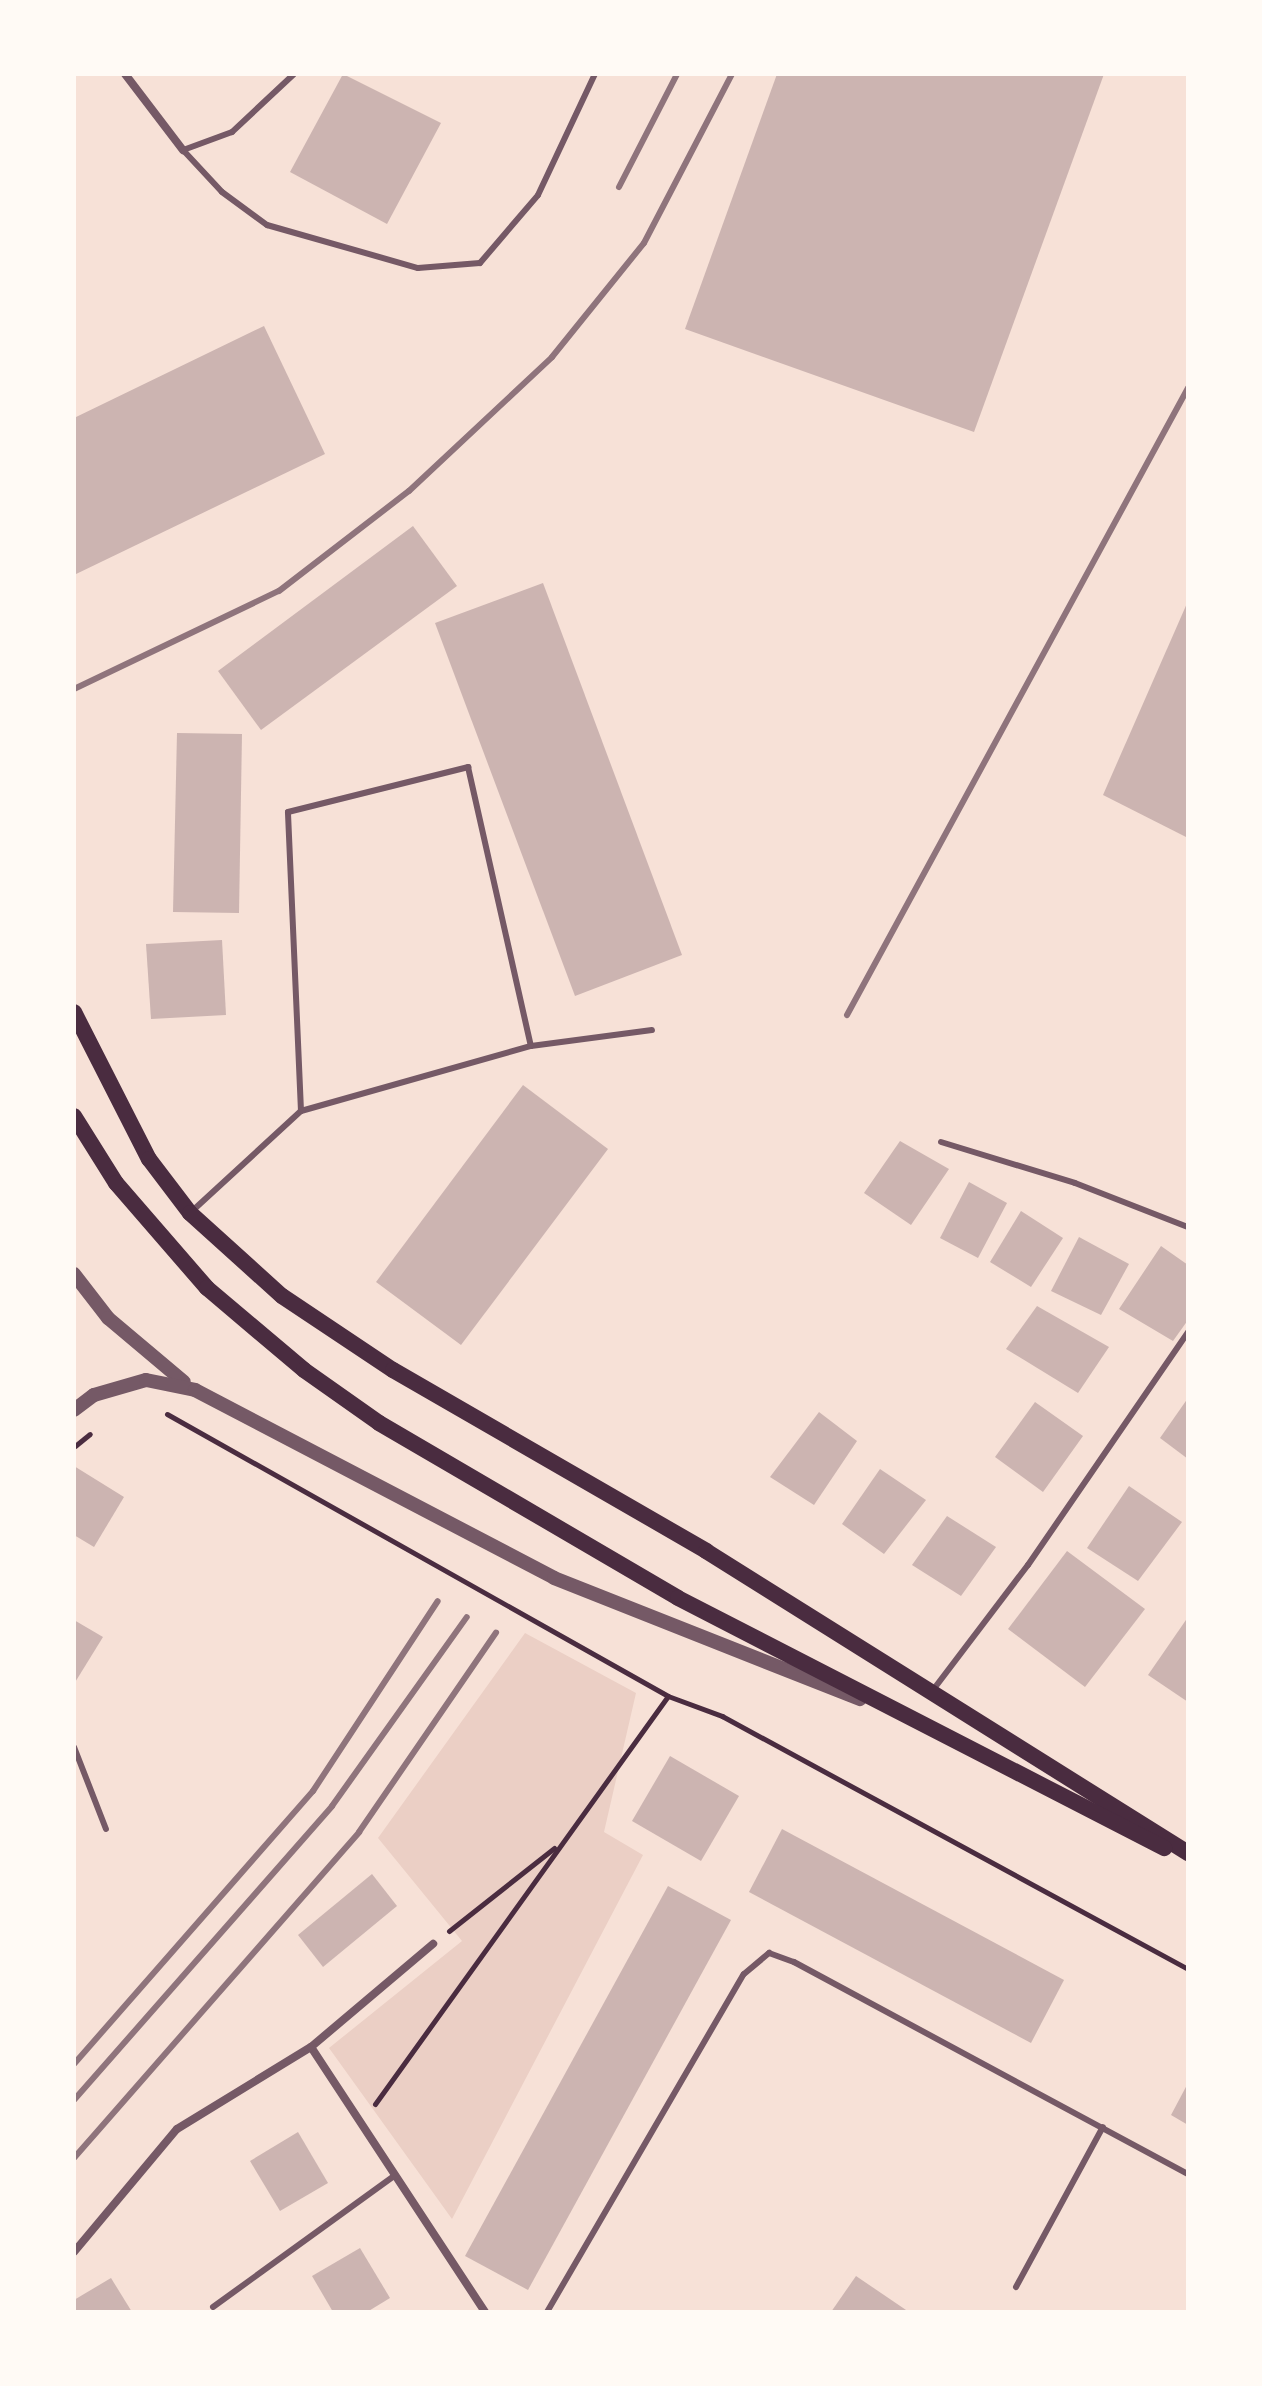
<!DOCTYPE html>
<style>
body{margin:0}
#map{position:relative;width:1262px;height:2386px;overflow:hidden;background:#f7e1d7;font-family:"PT Sans Narrow",sans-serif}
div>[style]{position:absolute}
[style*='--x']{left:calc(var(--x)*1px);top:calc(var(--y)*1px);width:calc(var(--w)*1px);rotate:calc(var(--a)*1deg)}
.green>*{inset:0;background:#ebcfc5}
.building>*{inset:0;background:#ccb4b1}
.path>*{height:5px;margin:-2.5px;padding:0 2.5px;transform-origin:2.5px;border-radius:2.5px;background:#4a2c40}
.service>*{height:6px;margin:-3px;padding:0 3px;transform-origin:3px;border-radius:3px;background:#755966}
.minor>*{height:8px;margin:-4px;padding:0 4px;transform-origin:4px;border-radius:4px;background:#755966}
.tertiary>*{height:14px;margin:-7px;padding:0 7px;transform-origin:7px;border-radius:7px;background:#755966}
.secondary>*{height:16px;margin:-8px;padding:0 8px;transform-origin:8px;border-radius:8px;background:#4a2c40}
.rail>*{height:6px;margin:-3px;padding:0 3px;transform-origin:3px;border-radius:3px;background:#8f747c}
span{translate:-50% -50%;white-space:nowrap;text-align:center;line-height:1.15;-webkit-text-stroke:7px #fffaf5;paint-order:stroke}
.frame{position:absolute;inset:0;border:76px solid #fffaf5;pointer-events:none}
</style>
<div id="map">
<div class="green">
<i style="clip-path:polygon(525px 1633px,636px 1693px,604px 1832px,643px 1855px,452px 2219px,329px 2048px,462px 1941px,378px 1838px)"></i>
</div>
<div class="building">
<i style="clip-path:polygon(343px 74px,441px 123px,387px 224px,290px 172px)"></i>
<i style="clip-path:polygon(777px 74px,1104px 74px,974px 432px,685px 329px)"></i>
<i style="clip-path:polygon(264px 326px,325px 454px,74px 575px,74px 418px)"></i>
<i style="clip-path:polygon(413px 526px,457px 586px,261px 730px,218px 671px)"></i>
<i style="clip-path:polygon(543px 583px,682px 955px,575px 996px,435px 623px)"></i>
<i style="clip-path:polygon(1188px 601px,1188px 838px,1103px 795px)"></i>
<i style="clip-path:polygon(177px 733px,242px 734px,239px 913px,173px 912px)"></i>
<i style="clip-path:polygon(222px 940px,226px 1015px,151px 1019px,146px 944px)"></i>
<i style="clip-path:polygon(523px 1085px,608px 1149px,461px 1345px,376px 1282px)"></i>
<i style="clip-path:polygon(900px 1141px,949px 1169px,911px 1225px,864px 1193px)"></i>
<i style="clip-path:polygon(969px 1182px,1007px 1203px,978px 1258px,940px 1238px)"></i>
<i style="clip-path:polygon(1021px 1211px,1063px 1238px,1031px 1287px,990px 1262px)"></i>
<i style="clip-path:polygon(1079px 1237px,1129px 1264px,1101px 1315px,1051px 1291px)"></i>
<i style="clip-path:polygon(1161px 1246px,1188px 1265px,1188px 1320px,1173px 1341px,1119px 1309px)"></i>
<i style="clip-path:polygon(1037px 1306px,1109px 1347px,1078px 1393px,1006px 1349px)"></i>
<i style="clip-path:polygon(1188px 1398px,1188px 1459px,1160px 1438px)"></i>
<i style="clip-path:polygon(1035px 1402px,1083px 1436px,1043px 1492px,995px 1457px)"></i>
<i style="clip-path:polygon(819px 1412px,857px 1441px,814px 1505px,770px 1477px)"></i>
<i style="clip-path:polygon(74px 1466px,124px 1497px,94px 1547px,74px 1535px)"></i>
<i style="clip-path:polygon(880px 1469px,926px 1500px,884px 1554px,842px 1524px)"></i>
<i style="clip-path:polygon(1129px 1486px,1182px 1522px,1138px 1581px,1087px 1548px)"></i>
<i style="clip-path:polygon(947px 1516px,996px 1547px,961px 1596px,912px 1565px)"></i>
<i style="clip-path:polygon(1067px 1551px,1145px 1609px,1085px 1687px,1008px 1629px)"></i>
<i style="clip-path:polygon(1188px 1617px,1188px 1702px,1148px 1675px)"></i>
<i style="clip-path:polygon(74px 1620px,103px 1637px,74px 1684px)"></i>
<i style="clip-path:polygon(670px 1756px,739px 1796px,701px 1861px,632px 1821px)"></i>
<i style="clip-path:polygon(782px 1829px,1064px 1980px,1031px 2043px,749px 1892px)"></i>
<i style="clip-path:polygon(372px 1874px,397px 1906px,323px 1967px,298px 1935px)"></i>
<i style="clip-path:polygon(668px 1886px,731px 1920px,528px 2290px,465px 2256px)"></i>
<i style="clip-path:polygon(1188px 2083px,1188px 2125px,1171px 2115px)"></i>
<i style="clip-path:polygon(298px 2132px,328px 2183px,280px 2211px,250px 2161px)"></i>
<i style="clip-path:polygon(360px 2248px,390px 2298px,367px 2312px,333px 2312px,312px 2276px)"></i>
<i style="clip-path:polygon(856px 2276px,909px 2312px,831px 2312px)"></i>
<i style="clip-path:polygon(111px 2278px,132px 2312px,74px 2312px,74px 2300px)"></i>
</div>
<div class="path">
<i style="--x:167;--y:1414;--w:575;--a:29.37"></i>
<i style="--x:668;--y:1696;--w:58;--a:20.3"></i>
<i style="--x:722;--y:1716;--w:530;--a:28.5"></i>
<i style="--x:75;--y:1446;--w:19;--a:-39"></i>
<i style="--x:449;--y:1931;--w:134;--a:-38.3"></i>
<i style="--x:375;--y:2104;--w:502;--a:-54.32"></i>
</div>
<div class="service">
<i style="--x:294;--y:74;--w:85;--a:136.9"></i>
<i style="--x:232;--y:132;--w:52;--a:159.8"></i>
<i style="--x:183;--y:150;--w:57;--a:47.1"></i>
<i style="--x:222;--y:192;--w:56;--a:36.3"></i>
<i style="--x:267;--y:225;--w:157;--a:15.9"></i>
<i style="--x:418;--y:268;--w:62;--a:-4.6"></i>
<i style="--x:480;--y:263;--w:89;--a:-49.5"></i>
<i style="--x:538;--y:195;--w:134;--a:-64.8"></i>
<i style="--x:301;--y:1111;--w:299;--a:-92.5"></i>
<i style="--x:288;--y:812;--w:186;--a:-14"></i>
<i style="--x:468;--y:767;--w:286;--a:77.3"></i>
<i style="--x:531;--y:1046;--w:122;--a:-7.5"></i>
<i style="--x:941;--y:1142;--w:140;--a:17"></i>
<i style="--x:1075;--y:1183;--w:121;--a:21.3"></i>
<i style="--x:190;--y:1213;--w:151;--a:-42.6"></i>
<i style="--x:301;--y:1111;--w:239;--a:-15.8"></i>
<i style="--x:933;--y:1690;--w:157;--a:-52.8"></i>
<i style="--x:1028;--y:1565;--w:283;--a:-55.5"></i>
<i style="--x:74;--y:1747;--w:88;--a:68.7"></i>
<i style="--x:1016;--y:2287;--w:182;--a:-61.5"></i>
<i style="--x:213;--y:2307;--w:223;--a:-35.9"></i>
<i style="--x:547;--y:2312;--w:391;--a:-59.8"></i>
<i style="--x:744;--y:1974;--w:33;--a:-40"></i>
<i style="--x:769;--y:1953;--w:27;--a:20"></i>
<i style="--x:794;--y:1962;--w:447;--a:28.3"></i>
</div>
<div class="minor">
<i style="--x:125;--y:74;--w:96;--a:52.7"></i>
<i style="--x:311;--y:2047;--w:317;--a:56.7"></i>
<i style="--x:74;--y:2252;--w:160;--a:-50.1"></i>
<i style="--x:177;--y:2129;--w:157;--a:-31.5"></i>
<i style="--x:311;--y:2047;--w:160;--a:-40.2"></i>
</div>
<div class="tertiary">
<i style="--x:74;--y:1274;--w:56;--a:52.3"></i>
<i style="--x:108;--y:1318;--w:99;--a:40.1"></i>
<i style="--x:74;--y:1410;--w:25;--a:-37"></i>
<i style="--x:94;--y:1395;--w:54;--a:-16.1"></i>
<i style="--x:146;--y:1380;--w:50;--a:11.5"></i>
<i style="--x:195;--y:1390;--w:405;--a:27.6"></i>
<i style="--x:554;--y:1578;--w:329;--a:21.6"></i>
</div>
<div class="secondary">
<i style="--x:74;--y:1012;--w:165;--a:63"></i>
<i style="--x:149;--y:1159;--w:68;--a:52.8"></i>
<i style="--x:190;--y:1213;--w:124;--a:42.1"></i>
<i style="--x:282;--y:1296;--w:133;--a:33.7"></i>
<i style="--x:393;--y:1370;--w:362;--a:30"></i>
<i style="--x:706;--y:1551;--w:569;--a:32.07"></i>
<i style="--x:74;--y:1116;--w:79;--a:57.9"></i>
<i style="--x:116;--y:1183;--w:139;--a:49.1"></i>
<i style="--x:207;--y:1288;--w:127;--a:40.2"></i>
<i style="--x:304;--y:1370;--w:92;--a:35.2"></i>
<i style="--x:379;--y:1423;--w:346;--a:30.3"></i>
<i style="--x:678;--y:1598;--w:547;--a:27.22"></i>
</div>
<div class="rail">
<i style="--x:619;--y:187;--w:127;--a:-62.8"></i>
<i style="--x:74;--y:689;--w:227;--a:-25.6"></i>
<i style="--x:279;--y:591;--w:164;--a:-37.6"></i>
<i style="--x:409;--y:491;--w:196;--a:-43.1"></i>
<i style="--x:552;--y:357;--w:146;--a:-51.1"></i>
<i style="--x:644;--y:243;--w:191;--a:-62.5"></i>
<i style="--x:847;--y:1015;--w:714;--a:-61.46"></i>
<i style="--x:74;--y:2064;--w:363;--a:-48.8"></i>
<i style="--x:313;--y:1791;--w:227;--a:-56.7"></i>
<i style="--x:74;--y:2100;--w:391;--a:-48.7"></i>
<i style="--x:332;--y:1806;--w:232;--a:-54.5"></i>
<i style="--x:74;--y:2158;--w:433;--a:-48.8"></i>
<i style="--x:359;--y:1832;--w:242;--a:-55.5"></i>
</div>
<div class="frame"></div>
</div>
